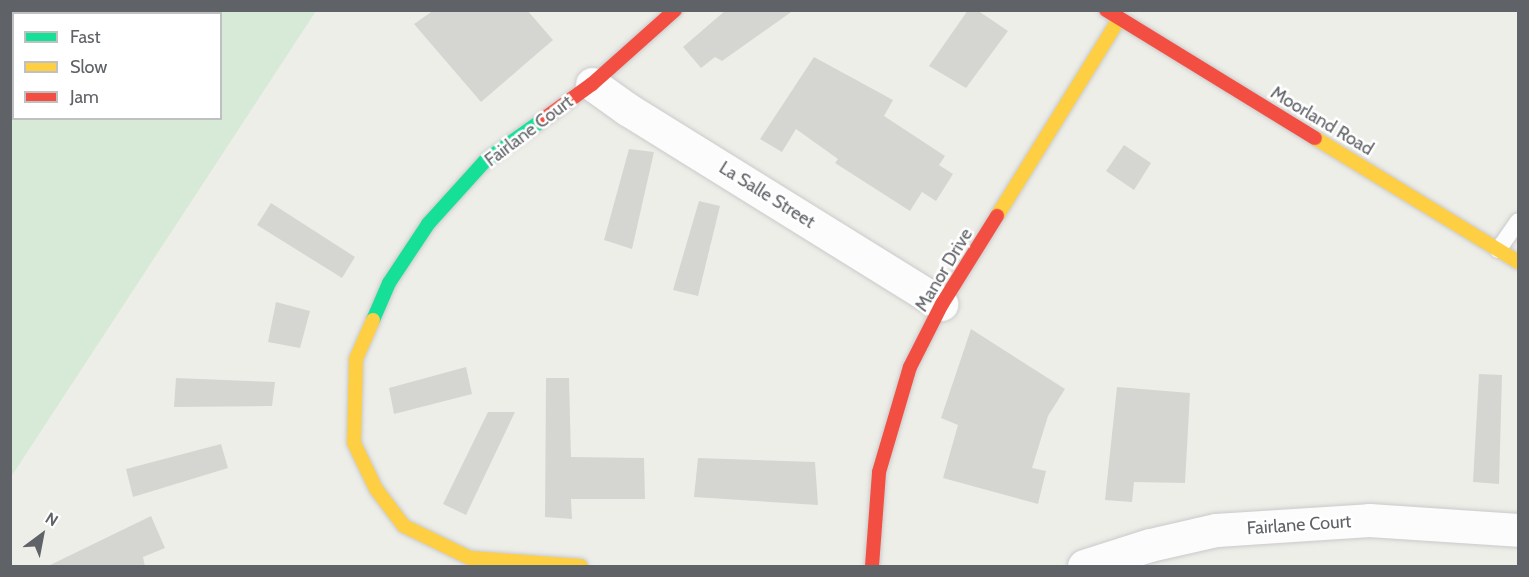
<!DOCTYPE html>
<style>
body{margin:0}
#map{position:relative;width:1529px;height:577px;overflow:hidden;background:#eeeee9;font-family:Cabin,sans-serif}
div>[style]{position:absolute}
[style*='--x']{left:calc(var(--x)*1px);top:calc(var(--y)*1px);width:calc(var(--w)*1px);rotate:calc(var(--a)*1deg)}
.green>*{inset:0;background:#d7ead7}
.building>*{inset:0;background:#d5d5d2}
.roads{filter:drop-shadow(0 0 2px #cacaca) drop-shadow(0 0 2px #cacaca)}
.lane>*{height:16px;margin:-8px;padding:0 8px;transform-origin:8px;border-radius:8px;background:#fcfcfc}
.street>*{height:33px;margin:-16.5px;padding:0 16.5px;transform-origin:16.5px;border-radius:16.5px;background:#fcfcfc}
.fast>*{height:14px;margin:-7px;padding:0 7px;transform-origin:7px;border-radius:7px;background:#16e098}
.slow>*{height:14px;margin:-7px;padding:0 7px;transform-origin:7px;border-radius:7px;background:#ffcf43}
.jam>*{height:14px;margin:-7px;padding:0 7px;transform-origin:7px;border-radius:7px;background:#f24e42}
span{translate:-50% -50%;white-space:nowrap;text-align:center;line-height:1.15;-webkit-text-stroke:5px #fff;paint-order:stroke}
.street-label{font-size:18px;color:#5f6267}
.frame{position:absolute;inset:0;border:12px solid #5f6267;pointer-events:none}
.legend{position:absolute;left:12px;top:12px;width:210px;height:108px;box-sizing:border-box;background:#fff;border:2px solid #bfc0c2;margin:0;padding:8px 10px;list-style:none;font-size:18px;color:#5f6267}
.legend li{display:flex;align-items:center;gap:12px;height:30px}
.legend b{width:30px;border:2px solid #bfc0c2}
.north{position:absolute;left:12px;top:505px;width:60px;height:60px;-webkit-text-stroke:4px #fff;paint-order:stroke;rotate:32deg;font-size:16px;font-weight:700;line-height:24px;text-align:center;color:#5f6267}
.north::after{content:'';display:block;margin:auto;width:21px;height:27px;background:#5f6267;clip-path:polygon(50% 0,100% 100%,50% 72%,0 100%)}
</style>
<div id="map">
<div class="green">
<i style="clip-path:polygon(evenodd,11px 10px,316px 11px,11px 477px,10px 11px,11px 10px,14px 14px,220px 14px,220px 118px,14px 118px,14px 14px)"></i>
</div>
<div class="building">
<i style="clip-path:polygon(434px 10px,527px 10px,553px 40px,481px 102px,414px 24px)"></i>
<i style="clip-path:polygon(726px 10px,794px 10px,722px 61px,715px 57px,701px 68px,683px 47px)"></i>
<i style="clip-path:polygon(968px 10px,977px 10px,1008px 31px,966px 88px,929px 66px)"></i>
<i style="clip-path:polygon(814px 57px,893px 100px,884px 116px,945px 156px,939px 165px,953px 174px,936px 201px,922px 192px,910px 211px,835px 163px,838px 159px,796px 129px,782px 152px,760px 139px)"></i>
<i style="clip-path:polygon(1124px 145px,1151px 163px,1134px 190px,1106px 171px)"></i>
<i style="clip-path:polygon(629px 149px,654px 152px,632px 249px,604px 240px)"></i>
<i style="clip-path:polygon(699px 201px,720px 206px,698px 296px,673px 290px)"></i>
<i style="clip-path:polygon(271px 203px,355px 257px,342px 278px,257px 225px)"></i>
<i style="clip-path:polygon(276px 302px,310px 311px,300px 348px,268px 342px)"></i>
<i style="clip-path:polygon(971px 329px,1065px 389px,1048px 416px,1032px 468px,1046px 471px,1038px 504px,943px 478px,958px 425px,941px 418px)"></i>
<i style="clip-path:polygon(466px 367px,472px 394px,394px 414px,389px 388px)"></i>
<i style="clip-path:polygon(1479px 374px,1502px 375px,1499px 484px,1473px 482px)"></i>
<i style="clip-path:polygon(176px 378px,275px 382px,272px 406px,174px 407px)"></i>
<i style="clip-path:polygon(546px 378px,569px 378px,571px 457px,644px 458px,645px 499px,571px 499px,572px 519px,545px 517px)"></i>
<i style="clip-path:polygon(1117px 387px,1190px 393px,1185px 483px,1134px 482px,1132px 502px,1105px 500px)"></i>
<i style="clip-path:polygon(488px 412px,515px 412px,466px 515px,443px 504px)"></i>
<i style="clip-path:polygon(221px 444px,228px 468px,133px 497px,126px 469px)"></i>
<i style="clip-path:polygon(698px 458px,815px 462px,818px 505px,694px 497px)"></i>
<i style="clip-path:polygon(151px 516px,165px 548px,143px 557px,145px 567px,46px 567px)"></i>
</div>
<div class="roads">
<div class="lane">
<i style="--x:1498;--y:250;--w:35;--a:-55"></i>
</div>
<div class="street">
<i style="--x:592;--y:84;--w:43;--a:35.5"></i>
<i style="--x:627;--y:109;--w:370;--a:31.8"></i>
<i style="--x:1084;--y:566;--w:69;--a:-17.7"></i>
<i style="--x:1150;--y:545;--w:68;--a:-12.8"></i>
<i style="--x:1216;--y:530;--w:153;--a:-3.7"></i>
<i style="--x:1369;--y:520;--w:149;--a:3.8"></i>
</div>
<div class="fast">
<i style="--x:373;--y:320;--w:40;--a:-66.6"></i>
<i style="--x:389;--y:283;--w:71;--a:-56.5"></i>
<i style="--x:428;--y:224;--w:85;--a:-47.9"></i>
<i style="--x:485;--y:161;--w:69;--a:-35.5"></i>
</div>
<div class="slow">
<i style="--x:1315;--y:138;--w:238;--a:31.4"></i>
<i style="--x:997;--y:216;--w:232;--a:-58.2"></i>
<i style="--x:373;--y:320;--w:43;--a:113.6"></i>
<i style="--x:356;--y:359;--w:84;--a:91.4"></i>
<i style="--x:354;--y:443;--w:51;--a:64.4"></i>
<i style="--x:376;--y:489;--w:46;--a:52.9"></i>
<i style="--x:404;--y:526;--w:73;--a:25.9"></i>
<i style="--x:470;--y:558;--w:111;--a:4.1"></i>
</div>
<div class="jam">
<i style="--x:1106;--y:10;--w:245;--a:31.5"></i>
<i style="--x:541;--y:121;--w:63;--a:-36"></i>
<i style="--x:592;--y:84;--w:111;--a:-41.7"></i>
<i style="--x:872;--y:566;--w:94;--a:-85.7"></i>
<i style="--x:879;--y:472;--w:109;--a:-73.6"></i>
<i style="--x:910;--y:367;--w:71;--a:-63.1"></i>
<i style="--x:942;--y:304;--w:104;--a:-58"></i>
</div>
</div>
<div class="street-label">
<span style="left:1322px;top:121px;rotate:31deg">Moorland Road</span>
<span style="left:529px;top:131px;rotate:-37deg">Fairlane Court</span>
<span style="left:767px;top:195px;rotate:32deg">La Salle Street</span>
<span style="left:944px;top:270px;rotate:-59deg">Manor Drive</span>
<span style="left:1299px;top:525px;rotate:-4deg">Fairlane Court</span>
</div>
<div class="frame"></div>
<ul class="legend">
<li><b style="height:8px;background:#16e098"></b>Fast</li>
<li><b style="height:8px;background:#ffcf43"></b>Slow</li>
<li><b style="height:8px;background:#f24e42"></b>Jam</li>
</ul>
<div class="north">N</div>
</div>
